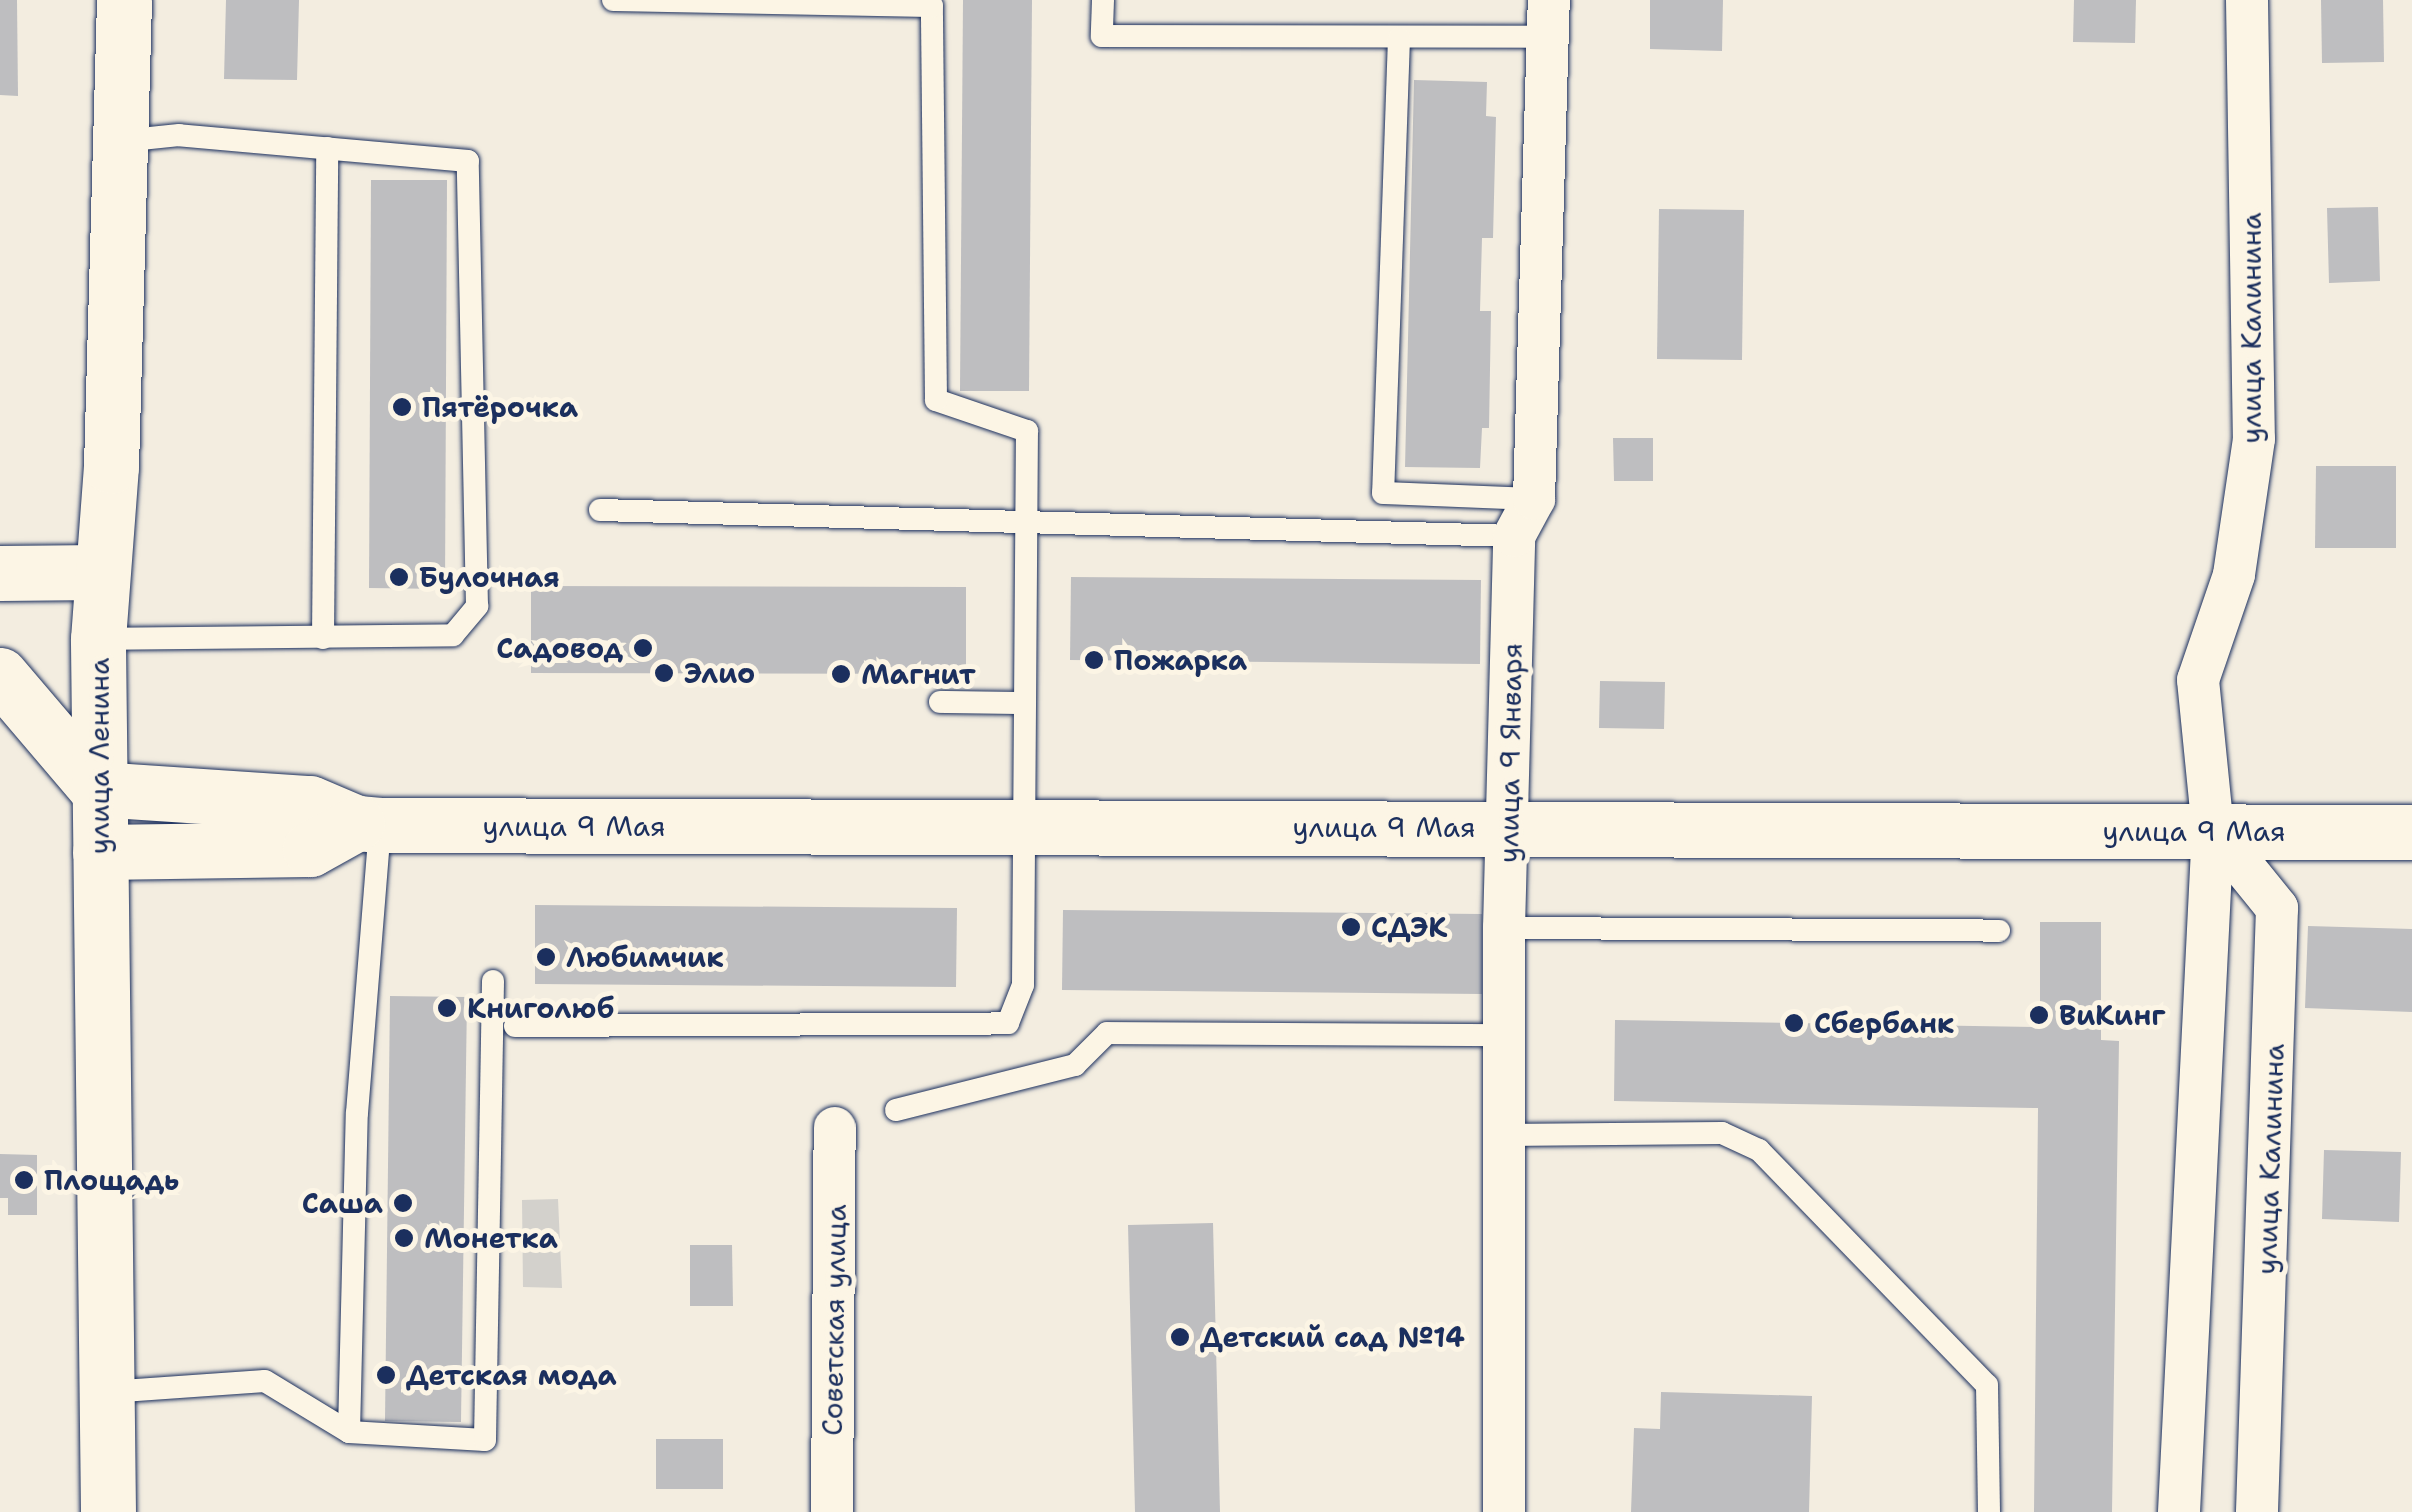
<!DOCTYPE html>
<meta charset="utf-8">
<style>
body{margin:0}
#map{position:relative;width:2412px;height:1512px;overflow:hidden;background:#f3ede0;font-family:"Shantell Sans",sans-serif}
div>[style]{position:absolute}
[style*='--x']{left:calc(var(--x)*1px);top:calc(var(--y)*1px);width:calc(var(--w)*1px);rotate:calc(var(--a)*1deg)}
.green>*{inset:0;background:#d3d1cc}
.building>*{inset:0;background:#bebec0}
.roads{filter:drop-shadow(0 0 2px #1b2f5e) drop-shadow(0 0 2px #1b2f5e)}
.lane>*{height:22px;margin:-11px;padding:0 11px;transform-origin:11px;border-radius:11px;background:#fcf5e5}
.street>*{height:42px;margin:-21px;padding:0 21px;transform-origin:21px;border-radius:21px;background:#fcf5e5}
.secondary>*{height:55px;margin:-27.5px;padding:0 27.5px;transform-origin:27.5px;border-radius:27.5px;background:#fcf5e5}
.dots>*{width:28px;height:28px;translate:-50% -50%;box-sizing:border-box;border:5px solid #fcf5e5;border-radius:50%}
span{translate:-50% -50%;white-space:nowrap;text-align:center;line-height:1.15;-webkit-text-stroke:10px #fcf5e5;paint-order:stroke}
.street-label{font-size:28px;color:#1b2f5e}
.poi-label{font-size:28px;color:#1b2f5e;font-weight:700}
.left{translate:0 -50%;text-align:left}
.right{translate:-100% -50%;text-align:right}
</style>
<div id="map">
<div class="green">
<i style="clip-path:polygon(558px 1199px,562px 1288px,523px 1287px,522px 1200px)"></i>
</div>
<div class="building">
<i style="clip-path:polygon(0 0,17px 0,18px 96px,0 95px)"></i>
<i style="clip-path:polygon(226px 0,299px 0,297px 80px,224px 79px)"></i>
<i style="clip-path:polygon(963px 0,1032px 0,1029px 391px,960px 391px)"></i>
<i style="clip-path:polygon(1650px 0,1723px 0,1722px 51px,1650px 49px)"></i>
<i style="clip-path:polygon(2074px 0,2136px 0,2135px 43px,2073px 42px)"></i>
<i style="clip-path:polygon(2321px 0,2383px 0,2384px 62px,2322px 63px)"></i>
<i style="clip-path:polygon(1414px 80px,1487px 82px,1486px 116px,1496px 117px,1493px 238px,1482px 238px,1480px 311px,1491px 311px,1489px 428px,1482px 428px,1480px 468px,1405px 467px)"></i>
<i style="clip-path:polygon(371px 180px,447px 180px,445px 589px,369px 588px)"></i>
<i style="clip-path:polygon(2378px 207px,2380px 281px,2329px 283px,2327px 208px)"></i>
<i style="clip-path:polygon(1659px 209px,1744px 210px,1742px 360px,1657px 359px)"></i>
<i style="clip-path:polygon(1613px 438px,1653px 438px,1653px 481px,1614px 481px)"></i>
<i style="clip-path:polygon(2316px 466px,2396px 466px,2396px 548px,2315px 548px)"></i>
<i style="clip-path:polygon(1071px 577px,1481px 580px,1480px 664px,1070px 660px)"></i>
<i style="clip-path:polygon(531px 586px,966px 587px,966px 674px,531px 673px)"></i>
<i style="clip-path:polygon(1600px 681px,1665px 682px,1664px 729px,1599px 728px)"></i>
<i style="clip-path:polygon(535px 905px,957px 908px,956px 987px,535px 984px)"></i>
<i style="clip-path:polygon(1063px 910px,1482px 914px,1482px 994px,1062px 990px)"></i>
<i style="clip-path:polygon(2040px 922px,2101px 922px,2101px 1040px,2119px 1041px,2112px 1512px,2034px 1512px,2038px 1108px,1614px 1101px,1615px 1020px,2040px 1027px)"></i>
<i style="clip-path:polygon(2308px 926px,2412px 929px,2412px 1012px,2305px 1008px)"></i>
<i style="clip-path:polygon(390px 996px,467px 997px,461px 1422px,385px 1421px)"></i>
<i style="clip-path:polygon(2324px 1150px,2401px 1152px,2399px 1222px,2322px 1219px)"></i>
<i style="clip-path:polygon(0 1154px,37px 1155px,37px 1215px,8px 1215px,8px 1198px,0 1198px)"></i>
<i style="clip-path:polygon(1213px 1223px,1220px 1512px,1135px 1512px,1128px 1225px)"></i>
<i style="clip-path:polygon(690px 1245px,732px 1245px,733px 1306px,690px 1306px)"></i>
<i style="clip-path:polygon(1661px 1392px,1812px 1396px,1809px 1512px,1631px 1512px,1634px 1428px,1660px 1429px)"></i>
<i style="clip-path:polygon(656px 1439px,723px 1439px,723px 1489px,656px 1489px)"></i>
</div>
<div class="roads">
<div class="lane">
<i style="--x:1103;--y:0;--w:36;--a:92"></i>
<i style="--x:1102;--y:36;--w:445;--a:0.1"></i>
<i style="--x:1399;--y:38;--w:455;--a:92"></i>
<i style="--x:1383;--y:493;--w:151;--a:2.3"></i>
<i style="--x:600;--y:510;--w:914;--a:1.63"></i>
<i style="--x:323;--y:638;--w:490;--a:-89.5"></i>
<i style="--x:98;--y:639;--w:355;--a:-0.6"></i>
<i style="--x:453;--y:635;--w:38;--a:-50"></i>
<i style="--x:477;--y:606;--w:445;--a:-91.2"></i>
<i style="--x:468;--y:161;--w:290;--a:-174.9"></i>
<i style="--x:179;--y:135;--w:58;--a:174.1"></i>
<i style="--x:940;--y:702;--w:85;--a:0.7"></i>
<i style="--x:1504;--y:928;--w:495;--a:0.3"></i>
<i style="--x:515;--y:1026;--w:493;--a:-0.3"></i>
<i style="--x:1008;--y:1023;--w:41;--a:-68.5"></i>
<i style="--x:1023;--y:985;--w:554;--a:-89.59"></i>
<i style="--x:1027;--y:431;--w:96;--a:-161.2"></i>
<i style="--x:936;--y:400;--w:394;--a:-90.6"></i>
<i style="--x:932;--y:6;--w:319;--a:-178.9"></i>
<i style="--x:896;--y:1110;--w:185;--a:-14.1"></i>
<i style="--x:1075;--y:1065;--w:45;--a:-45"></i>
<i style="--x:1107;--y:1033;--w:396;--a:0.3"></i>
<i style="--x:1504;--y:1135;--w:218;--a:-0.5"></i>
<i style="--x:1722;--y:1133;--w:41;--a:24.7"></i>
<i style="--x:1759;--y:1150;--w:327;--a:45.9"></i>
<i style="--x:1987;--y:1385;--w:127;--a:89.1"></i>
<i style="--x:108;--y:1392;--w:157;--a:-4"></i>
<i style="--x:265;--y:1381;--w:98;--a:31.3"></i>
<i style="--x:349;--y:1432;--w:136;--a:3.4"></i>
<i style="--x:485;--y:1440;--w:459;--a:-89"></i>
<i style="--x:349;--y:1432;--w:319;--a:-88.6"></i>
<i style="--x:357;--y:1113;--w:289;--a:-85.4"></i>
</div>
<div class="street">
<i style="--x:2247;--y:0;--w:439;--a:89.1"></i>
<i style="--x:2254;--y:439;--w:137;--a:98.4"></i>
<i style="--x:2234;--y:575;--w:111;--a:108.9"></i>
<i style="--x:2198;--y:680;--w:150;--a:84.3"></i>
<i style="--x:2213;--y:829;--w:102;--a:51"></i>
<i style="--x:2277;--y:908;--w:604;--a:91.9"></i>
<i style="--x:832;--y:1512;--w:384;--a:-89.6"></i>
<i style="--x:1504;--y:1512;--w:584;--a:-90"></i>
<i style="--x:1504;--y:928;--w:392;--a:-88.5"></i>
<i style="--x:1514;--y:536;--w:42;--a:-61.6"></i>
<i style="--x:1534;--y:499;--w:499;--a:-88.3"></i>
<i style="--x:2179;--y:1512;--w:684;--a:-87.15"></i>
</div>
<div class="secondary">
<i style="--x:0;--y:573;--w:100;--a:-0.6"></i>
<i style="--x:0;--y:675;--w:150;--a:49.6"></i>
<i style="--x:97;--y:789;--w:213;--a:3.8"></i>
<i style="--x:310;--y:803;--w:51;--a:23.1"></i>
<i style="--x:357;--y:823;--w:23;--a:5"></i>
<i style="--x:380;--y:825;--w:2032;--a:0.2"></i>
<i style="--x:100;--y:852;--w:210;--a:-0.8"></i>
<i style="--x:310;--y:849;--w:54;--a:-29"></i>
<i style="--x:108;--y:1512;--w:873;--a:-90.66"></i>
<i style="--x:98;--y:639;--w:173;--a:-85.7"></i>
<i style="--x:111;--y:466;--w:466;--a:-88.4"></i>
</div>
</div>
<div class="dots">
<i style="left:402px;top:407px;background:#1b2f5e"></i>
<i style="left:399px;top:577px;background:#1b2f5e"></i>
<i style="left:643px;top:648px;background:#1b2f5e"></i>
<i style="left:1094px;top:660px;background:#1b2f5e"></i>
<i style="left:664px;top:673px;background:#1b2f5e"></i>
<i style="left:841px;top:674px;background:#1b2f5e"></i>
<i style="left:1351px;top:927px;background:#1b2f5e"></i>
<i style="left:546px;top:957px;background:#1b2f5e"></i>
<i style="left:447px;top:1008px;background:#1b2f5e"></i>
<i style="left:2039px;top:1015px;background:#1b2f5e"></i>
<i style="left:1794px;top:1023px;background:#1b2f5e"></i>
<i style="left:24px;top:1180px;background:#1b2f5e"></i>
<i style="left:403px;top:1203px;background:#1b2f5e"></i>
<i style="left:404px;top:1238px;background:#1b2f5e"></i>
<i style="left:1180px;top:1337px;background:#1b2f5e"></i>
<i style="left:386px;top:1375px;background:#1b2f5e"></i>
</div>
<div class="street-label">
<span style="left:2251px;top:328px;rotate:-90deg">улица Калинина</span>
<span style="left:1510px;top:753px;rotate:-89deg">улица 9 Января</span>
<span style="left:99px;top:756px;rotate:-90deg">улица Ленина</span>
<span style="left:574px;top:826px">улица 9 Мая</span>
<span style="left:1384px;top:827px">улица 9 Мая</span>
<span style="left:2194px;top:831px">улица 9 Мая</span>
<span style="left:2270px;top:1159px;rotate:-88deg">улица Калинина</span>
<span style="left:834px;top:1320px;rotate:-89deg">Советская улица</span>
</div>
<div class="poi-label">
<span class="left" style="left:422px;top:407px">Пятёрочка</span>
<span class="left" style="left:419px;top:577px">Булочная</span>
<span class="right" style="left:623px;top:648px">Садовод</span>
<span class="left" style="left:1114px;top:660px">Пожарка</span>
<span class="left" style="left:684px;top:673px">Элио</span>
<span class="left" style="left:861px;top:674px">Магнит</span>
<span class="left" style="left:1371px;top:927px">СДЭК</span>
<span class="left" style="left:566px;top:957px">Любимчик</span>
<span class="left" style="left:467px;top:1008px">Книголюб</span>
<span class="left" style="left:2059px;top:1015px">ВиКинг</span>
<span class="left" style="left:1814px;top:1023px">Сбербанк</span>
<span class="left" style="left:44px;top:1180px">Площадь</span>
<span class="right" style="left:383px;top:1203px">Саша</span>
<span class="left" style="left:424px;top:1238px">Монетка</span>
<span class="left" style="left:1200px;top:1337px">Детский сад №14</span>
<span class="left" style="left:406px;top:1375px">Детская мода</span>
</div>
</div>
